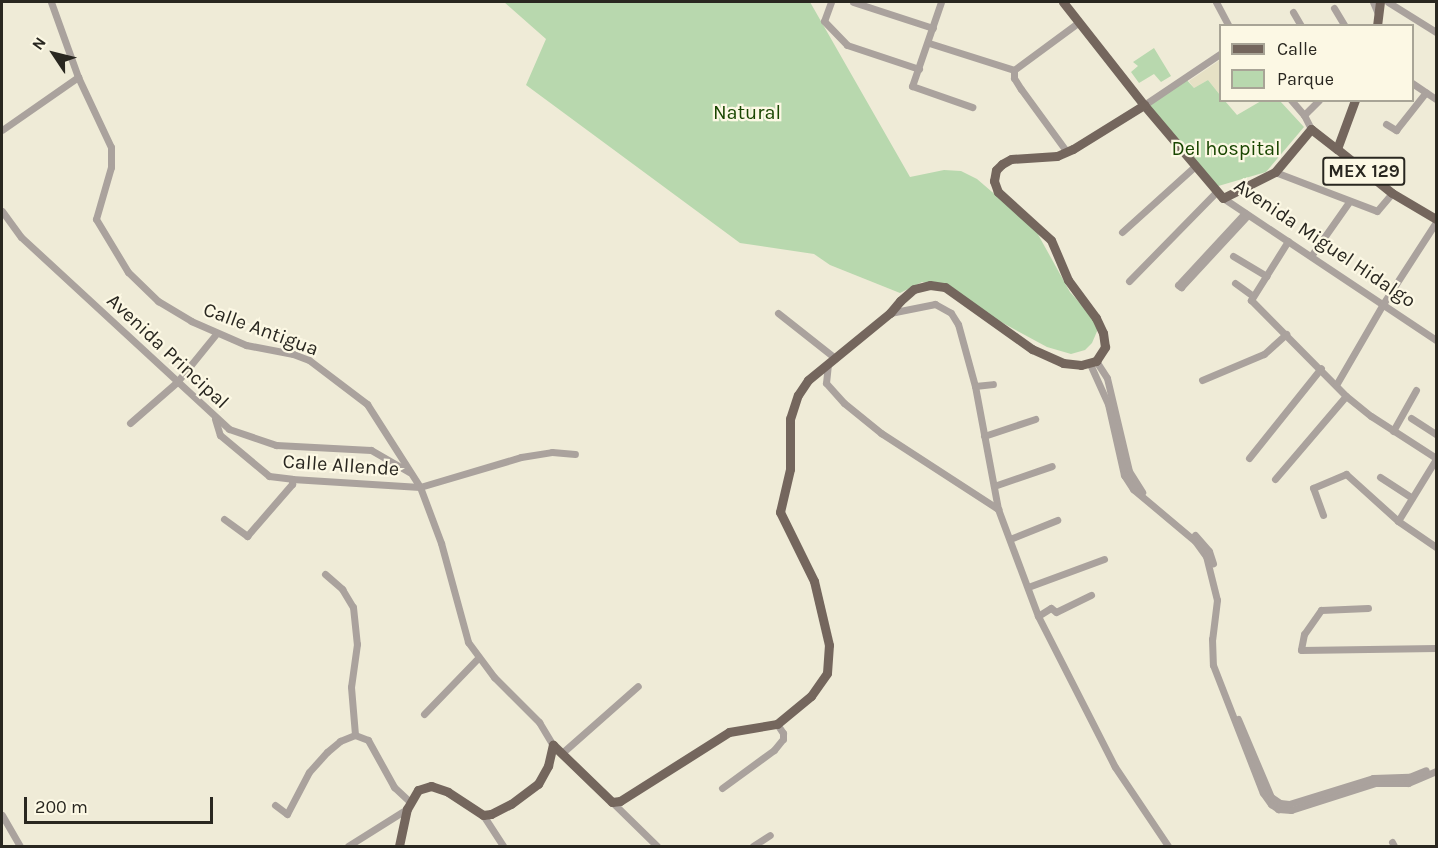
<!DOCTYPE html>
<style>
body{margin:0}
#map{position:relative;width:1438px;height:848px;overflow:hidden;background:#efebd7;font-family:Karla,sans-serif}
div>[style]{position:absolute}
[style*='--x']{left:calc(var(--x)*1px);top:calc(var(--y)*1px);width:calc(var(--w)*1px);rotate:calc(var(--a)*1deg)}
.built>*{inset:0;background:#e6e1c5}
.green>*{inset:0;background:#b8d8ae}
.minor>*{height:7px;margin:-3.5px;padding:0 3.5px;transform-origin:3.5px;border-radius:3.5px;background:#aaa29d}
.major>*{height:9px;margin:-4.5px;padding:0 4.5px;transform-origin:4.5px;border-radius:4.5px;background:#74665d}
span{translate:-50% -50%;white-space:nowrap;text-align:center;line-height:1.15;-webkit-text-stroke:4.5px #fcf8e4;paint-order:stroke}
.shield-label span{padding:2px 4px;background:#fcf8e4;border:2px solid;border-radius:4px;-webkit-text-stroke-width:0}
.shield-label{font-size:18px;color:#292720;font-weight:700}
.park-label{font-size:20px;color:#194600}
.street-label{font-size:20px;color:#292720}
.frame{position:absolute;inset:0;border:3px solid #292720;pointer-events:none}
.legend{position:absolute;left:1219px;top:24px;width:195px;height:78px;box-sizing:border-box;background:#fcf8e4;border:2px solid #a8a496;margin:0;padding:8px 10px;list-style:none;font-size:18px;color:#292720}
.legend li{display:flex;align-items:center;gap:12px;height:30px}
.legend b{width:30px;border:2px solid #a8a496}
.north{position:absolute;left:24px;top:24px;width:60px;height:60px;-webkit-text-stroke:4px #fcf8e4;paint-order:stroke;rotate:305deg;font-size:16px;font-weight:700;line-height:24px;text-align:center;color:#292720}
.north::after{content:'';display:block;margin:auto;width:21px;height:27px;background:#292720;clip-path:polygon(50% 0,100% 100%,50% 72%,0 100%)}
.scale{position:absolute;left:24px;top:797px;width:189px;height:27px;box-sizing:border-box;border:3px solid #292720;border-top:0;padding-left:8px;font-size:18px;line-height:21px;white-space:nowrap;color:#292720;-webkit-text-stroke:4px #fcf8e4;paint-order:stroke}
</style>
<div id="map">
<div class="built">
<i style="clip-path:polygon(1220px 60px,1220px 95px,1208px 80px,1194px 88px,1189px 81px)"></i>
</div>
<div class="green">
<i style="clip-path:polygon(504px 2px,810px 2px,910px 177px,944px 170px,961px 171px,977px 179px,1035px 229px,1070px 292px,1096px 321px,1098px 329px,1092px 343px,1085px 350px,1071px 354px,1047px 347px,988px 315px,953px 289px,922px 282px,900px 293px,830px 265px,814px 254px,740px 243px,526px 85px,546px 39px)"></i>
<i style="clip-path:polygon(1154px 48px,1171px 76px,1161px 82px,1154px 74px,1139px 83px,1131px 72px,1138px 66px,1133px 62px)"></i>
<i style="clip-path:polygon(1185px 78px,1194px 88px,1208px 80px,1220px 95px,1220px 100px,1225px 101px,1237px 115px,1261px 101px,1280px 101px,1304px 127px,1266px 172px,1215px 187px,1146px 104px)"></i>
</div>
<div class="minor">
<i style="--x:51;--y:2;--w:80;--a:70.2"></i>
<i style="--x:78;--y:77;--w:77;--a:64.8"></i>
<i style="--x:111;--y:147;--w:20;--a:90"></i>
<i style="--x:111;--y:167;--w:54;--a:106.1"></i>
<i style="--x:96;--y:219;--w:62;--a:58.9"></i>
<i style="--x:128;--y:272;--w:42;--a:44"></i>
<i style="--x:158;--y:301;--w:39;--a:31"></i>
<i style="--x:191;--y:321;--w:60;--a:23.6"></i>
<i style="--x:246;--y:345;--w:48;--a:10.8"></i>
<i style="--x:293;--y:354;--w:17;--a:21"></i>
<i style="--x:309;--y:360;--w:73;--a:37.2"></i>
<i style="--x:367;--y:404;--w:98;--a:57.4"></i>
<i style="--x:420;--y:487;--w:60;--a:69.4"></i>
<i style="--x:441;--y:543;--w:103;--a:74.7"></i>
<i style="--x:468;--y:642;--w:44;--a:53.4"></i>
<i style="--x:494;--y:677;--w:64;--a:45"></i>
<i style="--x:539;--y:722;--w:27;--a:59"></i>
<i style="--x:831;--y:2;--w:20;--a:110"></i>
<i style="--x:824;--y:21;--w:33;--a:46"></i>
<i style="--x:847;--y:45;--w:76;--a:18.4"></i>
<i style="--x:853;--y:2;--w:84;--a:18"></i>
<i style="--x:941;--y:2;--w:89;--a:109"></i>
<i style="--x:912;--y:86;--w:64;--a:19.3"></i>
<i style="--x:1216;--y:2;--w:27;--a:62"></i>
<i style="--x:1373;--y:2;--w:13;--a:67"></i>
<i style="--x:1388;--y:2;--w:57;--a:32"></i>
<i style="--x:1334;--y:8;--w:21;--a:59"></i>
<i style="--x:1293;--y:12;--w:16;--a:60"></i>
<i style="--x:929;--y:43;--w:89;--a:17.6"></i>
<i style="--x:1014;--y:70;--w:81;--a:-36.4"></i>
<i style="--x:1014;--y:70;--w:8;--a:90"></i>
<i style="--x:1014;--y:78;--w:13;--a:58"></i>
<i style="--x:1021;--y:89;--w:78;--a:53.9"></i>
<i style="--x:1412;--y:83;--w:29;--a:34"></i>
<i style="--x:1291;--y:100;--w:20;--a:49"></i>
<i style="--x:1304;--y:115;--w:16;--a:63"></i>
<i style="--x:1144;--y:105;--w:92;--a:-33.9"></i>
<i style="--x:1304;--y:115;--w:21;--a:-45"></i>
<i style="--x:1386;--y:124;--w:12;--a:31"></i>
<i style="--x:1396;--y:130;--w:48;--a:-51.7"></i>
<i style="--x:2;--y:130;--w:93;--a:-34.9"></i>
<i style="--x:1275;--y:172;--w:109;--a:20.9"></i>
<i style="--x:1377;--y:211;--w:23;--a:-50"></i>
<i style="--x:1223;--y:198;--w:256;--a:33.7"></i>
<i style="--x:2;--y:211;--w:32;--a:54"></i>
<i style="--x:21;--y:237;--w:283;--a:42.7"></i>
<i style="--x:229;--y:429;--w:50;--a:18.8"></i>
<i style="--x:276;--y:445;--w:95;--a:3"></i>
<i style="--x:371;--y:450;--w:44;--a:30.1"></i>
<i style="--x:1245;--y:213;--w:98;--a:132.9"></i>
<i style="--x:1178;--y:285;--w:4;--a:34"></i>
<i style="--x:1181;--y:287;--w:98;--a:-47.1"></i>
<i style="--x:1122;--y:232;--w:98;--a:-42.1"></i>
<i style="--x:1288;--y:241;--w:70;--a:122.1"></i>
<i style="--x:1251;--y:300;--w:135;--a:45.3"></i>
<i style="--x:1346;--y:396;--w:32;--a:39"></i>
<i style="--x:1371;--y:416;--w:77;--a:32.9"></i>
<i style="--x:1233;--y:256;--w:39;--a:31"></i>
<i style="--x:1311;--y:256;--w:66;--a:-54.9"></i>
<i style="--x:1129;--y:281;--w:126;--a:-45.6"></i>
<i style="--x:1235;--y:283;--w:22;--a:36"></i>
<i style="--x:778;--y:313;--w:73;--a:38.3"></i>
<i style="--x:890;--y:313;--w:46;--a:-11.3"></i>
<i style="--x:935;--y:304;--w:18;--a:29"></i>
<i style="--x:951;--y:313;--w:13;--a:58"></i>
<i style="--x:958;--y:324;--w:64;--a:74.7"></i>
<i style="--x:975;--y:386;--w:125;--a:79.4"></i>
<i style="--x:998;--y:509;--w:114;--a:69.5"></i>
<i style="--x:1038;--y:616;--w:169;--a:63"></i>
<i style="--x:1115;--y:767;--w:95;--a:56.1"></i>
<i style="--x:1096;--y:361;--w:20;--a:57"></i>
<i style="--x:1107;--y:378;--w:96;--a:76.7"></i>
<i style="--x:1129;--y:471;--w:25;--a:58"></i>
<i style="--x:828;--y:364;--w:19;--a:96"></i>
<i style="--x:826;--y:383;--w:27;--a:48"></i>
<i style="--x:844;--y:403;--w:48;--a:39"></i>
<i style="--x:881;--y:433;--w:140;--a:33"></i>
<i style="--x:1090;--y:364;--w:44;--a:65.8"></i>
<i style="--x:1108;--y:404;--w:73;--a:77.3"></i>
<i style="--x:1124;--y:475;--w:17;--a:57"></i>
<i style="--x:1133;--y:489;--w:81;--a:40"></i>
<i style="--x:1195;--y:541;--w:19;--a:54"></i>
<i style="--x:1206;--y:556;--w:45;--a:76"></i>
<i style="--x:1217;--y:600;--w:39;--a:97"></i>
<i style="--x:1212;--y:639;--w:26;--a:88"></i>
<i style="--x:1213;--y:665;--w:137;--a:68.7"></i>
<i style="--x:1263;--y:793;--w:14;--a:54"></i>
<i style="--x:1271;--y:804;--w:9;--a:36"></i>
<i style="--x:1278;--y:809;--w:13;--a:4"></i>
<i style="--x:1291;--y:810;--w:88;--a:-17.8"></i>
<i style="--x:1375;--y:783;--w:33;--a:0"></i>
<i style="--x:1408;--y:783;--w:30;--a:-23"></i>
<i style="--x:1202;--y:380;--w:67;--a:-22.8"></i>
<i style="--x:1264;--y:354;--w:30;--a:-42"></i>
<i style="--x:1336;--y:385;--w:94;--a:-59.9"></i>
<i style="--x:1383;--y:304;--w:98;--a:-57.1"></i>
<i style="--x:975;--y:386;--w:18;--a:-6"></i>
<i style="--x:1411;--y:418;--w:30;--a:33"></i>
<i style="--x:215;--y:419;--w:17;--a:73"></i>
<i style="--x:220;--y:435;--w:64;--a:39.9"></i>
<i style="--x:269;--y:476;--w:23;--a:7"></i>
<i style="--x:292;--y:479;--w:128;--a:3.6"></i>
<i style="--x:420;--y:487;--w:105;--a:-16.5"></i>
<i style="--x:521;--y:457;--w:31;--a:-9"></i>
<i style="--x:552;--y:452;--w:23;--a:5"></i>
<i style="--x:130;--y:423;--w:62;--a:-41.1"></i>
<i style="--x:177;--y:382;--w:62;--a:-50.9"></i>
<i style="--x:1393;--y:431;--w:47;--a:-60.7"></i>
<i style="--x:984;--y:436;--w:54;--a:-18.4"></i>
<i style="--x:1249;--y:458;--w:115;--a:-51.3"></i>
<i style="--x:1380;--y:477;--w:38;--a:33"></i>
<i style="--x:1275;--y:479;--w:109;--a:-49.5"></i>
<i style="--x:994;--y:486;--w:61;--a:-19"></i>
<i style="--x:1323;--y:515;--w:29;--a:-110"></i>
<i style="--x:1313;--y:488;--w:36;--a:-23"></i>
<i style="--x:1346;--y:474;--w:70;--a:42.1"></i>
<i style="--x:1398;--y:521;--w:46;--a:34.4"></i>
<i style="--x:224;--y:519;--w:29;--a:36"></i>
<i style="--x:247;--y:536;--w:69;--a:-49.1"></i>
<i style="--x:292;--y:484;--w:5;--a:-90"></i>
<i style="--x:1398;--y:521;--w:73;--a:-58.5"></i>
<i style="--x:1195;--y:535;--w:21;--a:49"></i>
<i style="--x:1209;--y:551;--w:13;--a:72"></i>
<i style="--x:1010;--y:539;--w:51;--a:-22"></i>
<i style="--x:325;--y:574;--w:23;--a:41"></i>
<i style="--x:342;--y:589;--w:21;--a:59"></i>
<i style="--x:353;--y:607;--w:37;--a:84"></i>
<i style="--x:357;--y:644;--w:43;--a:97.9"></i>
<i style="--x:351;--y:687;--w:48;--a:85.2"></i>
<i style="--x:1028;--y:587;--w:81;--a:-20.2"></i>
<i style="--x:1368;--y:608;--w:47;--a:177.6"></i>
<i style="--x:1321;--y:610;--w:29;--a:125"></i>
<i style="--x:1304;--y:634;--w:16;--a:101"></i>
<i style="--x:1301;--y:650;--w:135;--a:-0.8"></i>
<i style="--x:1038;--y:616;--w:15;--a:-32"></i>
<i style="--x:1051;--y:608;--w:6;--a:39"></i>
<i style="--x:1056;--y:612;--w:39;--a:-26"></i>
<i style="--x:424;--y:714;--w:78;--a:-46"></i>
<i style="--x:1238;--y:719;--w:85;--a:67.1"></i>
<i style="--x:1271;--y:797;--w:11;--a:34"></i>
<i style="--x:1280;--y:803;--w:9;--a:6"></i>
<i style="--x:1289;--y:804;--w:88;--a:-17.2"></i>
<i style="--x:1373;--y:778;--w:36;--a:-2"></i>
<i style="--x:1409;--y:777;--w:18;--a:-22"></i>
<i style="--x:355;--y:735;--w:14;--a:21"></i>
<i style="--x:368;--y:740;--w:54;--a:61"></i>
<i style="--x:394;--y:787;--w:22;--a:43"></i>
<i style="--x:562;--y:753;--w:101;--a:-41.4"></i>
<i style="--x:722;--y:788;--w:64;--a:-36.2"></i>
<i style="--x:774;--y:750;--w:14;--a:-51"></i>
<i style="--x:783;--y:739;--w:6;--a:-90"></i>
<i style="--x:783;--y:733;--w:11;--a:-124"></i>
<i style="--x:612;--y:802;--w:63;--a:44.4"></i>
<i style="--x:275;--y:805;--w:15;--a:37"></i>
<i style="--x:287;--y:814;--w:47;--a:-62.4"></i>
<i style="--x:309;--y:772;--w:27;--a:-48"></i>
<i style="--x:327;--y:752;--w:17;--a:-40"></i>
<i style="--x:340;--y:741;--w:16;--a:-22"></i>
<i style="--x:2;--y:815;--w:36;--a:60"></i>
<i style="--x:483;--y:815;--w:37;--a:57"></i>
<i style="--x:1392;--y:842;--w:4;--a:63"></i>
<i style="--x:348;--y:846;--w:70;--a:-32.1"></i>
<i style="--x:753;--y:846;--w:20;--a:-33"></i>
</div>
<div class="major">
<i style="--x:1063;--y:2;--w:131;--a:51.8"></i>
<i style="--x:1144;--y:105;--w:122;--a:49.7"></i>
<i style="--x:1223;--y:198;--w:58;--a:-26.6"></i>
<i style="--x:1275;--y:172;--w:56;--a:-50.1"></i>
<i style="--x:1311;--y:129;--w:33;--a:38"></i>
<i style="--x:1377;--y:26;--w:24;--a:-83"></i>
<i style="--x:1355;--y:100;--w:52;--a:110.2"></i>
<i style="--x:1337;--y:149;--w:70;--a:38.7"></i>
<i style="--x:1392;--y:193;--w:51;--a:30.6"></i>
<i style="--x:553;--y:745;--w:82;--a:44"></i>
<i style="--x:612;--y:802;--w:8;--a:-7"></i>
<i style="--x:620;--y:801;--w:129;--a:-32.3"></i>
<i style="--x:729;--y:732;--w:49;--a:-9.5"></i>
<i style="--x:777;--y:724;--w:44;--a:-39.5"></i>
<i style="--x:811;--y:696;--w:28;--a:-55"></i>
<i style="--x:827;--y:673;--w:28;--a:-86"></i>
<i style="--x:829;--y:645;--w:66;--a:-103.2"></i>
<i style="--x:814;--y:581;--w:77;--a:-116.2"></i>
<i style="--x:780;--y:512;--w:44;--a:-76.9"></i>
<i style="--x:790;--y:469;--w:50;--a:-90"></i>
<i style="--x:790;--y:419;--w:25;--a:-72"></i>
<i style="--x:798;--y:395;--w:18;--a:-56"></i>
<i style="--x:808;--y:380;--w:106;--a:-39.3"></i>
<i style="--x:890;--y:313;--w:16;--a:-50"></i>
<i style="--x:900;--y:301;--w:18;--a:-41"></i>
<i style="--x:914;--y:289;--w:16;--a:-14"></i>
<i style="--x:930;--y:285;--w:15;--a:8"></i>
<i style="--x:945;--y:287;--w:107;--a:35.5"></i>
<i style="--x:1032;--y:349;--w:34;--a:24"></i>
<i style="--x:1063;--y:363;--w:18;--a:6"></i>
<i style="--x:1081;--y:365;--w:16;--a:-15"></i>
<i style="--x:1096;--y:361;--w:17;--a:-57"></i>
<i style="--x:1105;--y:347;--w:14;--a:-98"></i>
<i style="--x:1103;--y:333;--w:17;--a:-115"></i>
<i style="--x:1096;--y:318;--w:47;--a:-126.4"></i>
<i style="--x:1068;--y:280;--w:43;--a:-113"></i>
<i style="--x:1051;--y:240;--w:72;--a:-137.8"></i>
<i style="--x:998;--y:192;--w:12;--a:-110"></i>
<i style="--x:994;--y:181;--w:11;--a:-80"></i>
<i style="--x:996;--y:170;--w:8;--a:-45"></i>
<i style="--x:1002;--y:164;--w:10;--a:-29"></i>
<i style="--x:1011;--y:159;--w:46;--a:-3.7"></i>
<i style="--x:1057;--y:156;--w:17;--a:-24"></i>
<i style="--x:1073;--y:149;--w:84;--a:-31.8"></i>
<i style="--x:399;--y:846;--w:38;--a:-78"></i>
<i style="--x:407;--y:809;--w:22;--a:-60"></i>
<i style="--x:418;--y:790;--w:14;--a:-17"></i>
<i style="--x:431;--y:786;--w:18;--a:19"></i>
<i style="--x:448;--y:792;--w:42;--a:33.3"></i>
<i style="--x:483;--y:815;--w:8;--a:-7"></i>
<i style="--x:491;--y:814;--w:22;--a:-27"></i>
<i style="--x:511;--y:804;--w:34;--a:-37"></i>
<i style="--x:538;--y:784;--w:21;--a:-61"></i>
<i style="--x:548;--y:766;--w:22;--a:-77"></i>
</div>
<div class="shield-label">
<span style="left:1364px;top:171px">MEX 129</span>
</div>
<div class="park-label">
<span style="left:747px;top:112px">Natural</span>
<span style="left:1226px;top:148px">Del hospital</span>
</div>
<div class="street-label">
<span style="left:1325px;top:243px;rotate:34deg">Avenida Miguel Hidalgo</span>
<span style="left:261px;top:329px;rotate:20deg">Calle Antigua</span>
<span style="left:168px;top:351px;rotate:43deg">Avenida Principal</span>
<span style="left:341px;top:465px;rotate:4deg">Calle Allende</span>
</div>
<div class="frame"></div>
<ul class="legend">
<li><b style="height:8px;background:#74665d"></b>Calle</li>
<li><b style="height:16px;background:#b8d8ae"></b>Parque</li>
</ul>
<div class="north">N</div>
<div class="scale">200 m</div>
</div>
